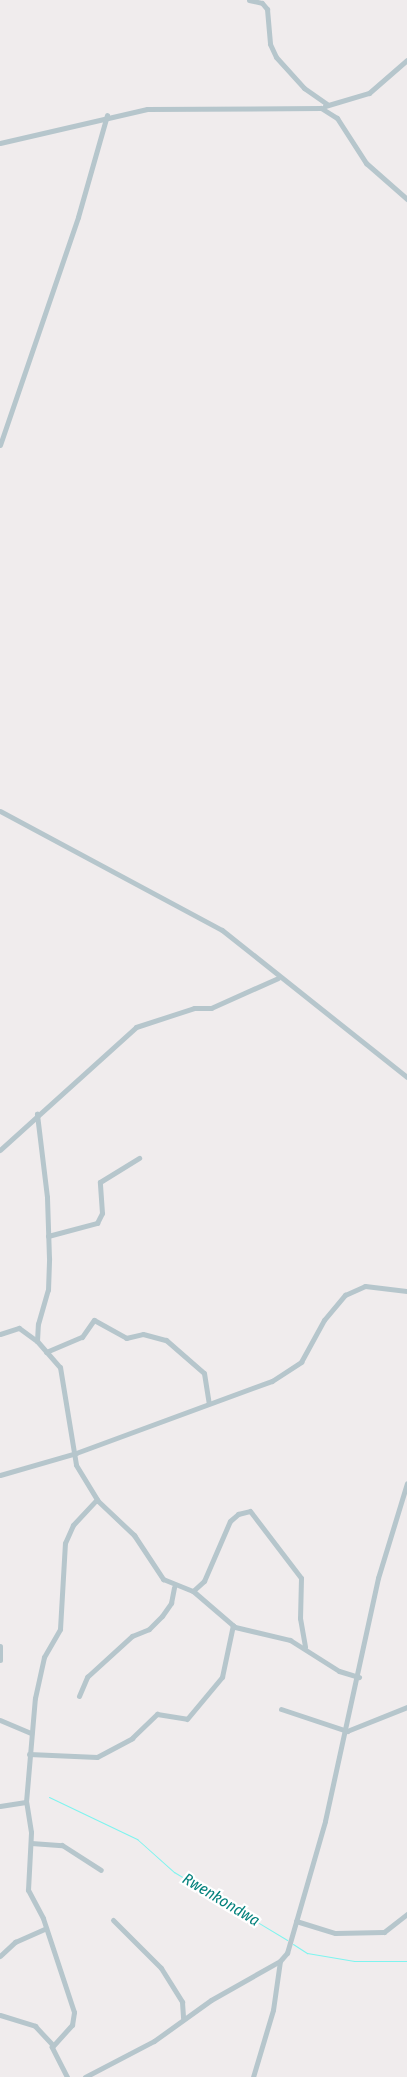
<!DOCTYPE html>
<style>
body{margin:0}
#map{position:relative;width:407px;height:2077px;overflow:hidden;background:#f0eced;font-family:"Fira Sans Condensed",sans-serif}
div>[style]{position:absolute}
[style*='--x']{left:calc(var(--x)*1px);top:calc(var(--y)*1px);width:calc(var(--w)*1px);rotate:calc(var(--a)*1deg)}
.stream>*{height:1px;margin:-0.5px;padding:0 0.5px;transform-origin:0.5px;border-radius:0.5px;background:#7ef4ef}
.minor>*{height:5px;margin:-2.5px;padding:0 2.5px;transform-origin:2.5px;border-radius:2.5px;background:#b6c6cc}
span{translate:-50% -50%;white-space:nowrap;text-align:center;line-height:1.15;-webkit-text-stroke:4.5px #fff;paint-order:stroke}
.water-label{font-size:16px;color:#05827d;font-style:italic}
</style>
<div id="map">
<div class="stream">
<i style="--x:49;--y:1797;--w:98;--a:25.5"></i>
<i style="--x:137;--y:1839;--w:50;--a:41.7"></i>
<i style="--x:174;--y:1872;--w:132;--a:31"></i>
<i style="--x:293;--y:1944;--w:17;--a:33"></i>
<i style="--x:307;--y:1953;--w:48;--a:9.7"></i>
<i style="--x:354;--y:1961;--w:53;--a:0"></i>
</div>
<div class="minor">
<i style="--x:249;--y:0;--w:13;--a:13"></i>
<i style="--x:262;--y:3;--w:8;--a:50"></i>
<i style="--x:267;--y:9;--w:35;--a:85"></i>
<i style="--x:270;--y:44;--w:14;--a:65"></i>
<i style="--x:276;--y:57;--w:42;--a:47.9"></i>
<i style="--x:304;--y:88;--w:28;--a:35"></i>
<i style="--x:325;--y:106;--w:46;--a:-16.5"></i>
<i style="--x:369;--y:93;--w:50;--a:-41"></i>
<i style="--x:0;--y:143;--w:151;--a:-13"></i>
<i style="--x:147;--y:109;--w:174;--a:-0.3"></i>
<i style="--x:321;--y:108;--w:19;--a:32"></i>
<i style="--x:337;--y:118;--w:54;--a:57.2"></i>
<i style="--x:366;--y:163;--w:55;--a:41.3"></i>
<i style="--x:0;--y:445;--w:241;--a:-71.1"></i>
<i style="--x:78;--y:217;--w:106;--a:-74.1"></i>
<i style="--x:0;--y:811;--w:252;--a:28.2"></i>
<i style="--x:222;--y:930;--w:236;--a:38.5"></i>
<i style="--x:0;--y:1150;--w:183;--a:-42.1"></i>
<i style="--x:136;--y:1027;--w:61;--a:-18.1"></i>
<i style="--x:194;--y:1008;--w:17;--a:0"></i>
<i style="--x:211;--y:1008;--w:73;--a:-24.1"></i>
<i style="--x:48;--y:1236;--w:51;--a:-14.9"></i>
<i style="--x:97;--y:1223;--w:11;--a:-63"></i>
<i style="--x:102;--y:1213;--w:31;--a:-94"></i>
<i style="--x:100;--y:1182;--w:46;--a:-31.6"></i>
<i style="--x:0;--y:1334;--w:20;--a:-18"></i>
<i style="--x:19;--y:1328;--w:22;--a:36"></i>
<i style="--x:37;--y:1341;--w:35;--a:49"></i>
<i style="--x:60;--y:1367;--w:99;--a:80.7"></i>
<i style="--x:76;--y:1465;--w:42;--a:58.6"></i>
<i style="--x:98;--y:1501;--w:50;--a:43.4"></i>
<i style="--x:134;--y:1535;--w:53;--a:56.6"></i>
<i style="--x:163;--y:1579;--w:32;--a:22"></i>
<i style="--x:193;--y:1591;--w:55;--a:40.6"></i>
<i style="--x:235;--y:1627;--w:57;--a:13.3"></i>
<i style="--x:290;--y:1640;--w:58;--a:32.3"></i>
<i style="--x:339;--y:1671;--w:21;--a:17"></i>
<i style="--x:37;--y:1341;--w:17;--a:-87"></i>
<i style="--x:38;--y:1324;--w:35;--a:-74"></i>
<i style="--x:48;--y:1290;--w:32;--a:-88"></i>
<i style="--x:49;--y:1258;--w:61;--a:-91.9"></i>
<i style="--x:47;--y:1197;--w:84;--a:-96.9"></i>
<i style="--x:46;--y:1352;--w:39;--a:-23"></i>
<i style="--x:82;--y:1337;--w:21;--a:-55"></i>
<i style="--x:94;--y:1320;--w:37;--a:29"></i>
<i style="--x:126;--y:1338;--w:17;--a:-13"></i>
<i style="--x:143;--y:1334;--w:24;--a:15"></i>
<i style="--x:166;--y:1340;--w:50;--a:41"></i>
<i style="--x:204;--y:1373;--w:30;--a:81"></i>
<i style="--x:0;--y:1475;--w:79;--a:-16.1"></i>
<i style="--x:76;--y:1453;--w:209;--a:-20.2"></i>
<i style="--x:272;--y:1381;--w:35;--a:-33"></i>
<i style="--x:301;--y:1362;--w:48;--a:-61.3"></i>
<i style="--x:324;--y:1320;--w:33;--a:-50"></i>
<i style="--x:345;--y:1295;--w:22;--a:-24"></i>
<i style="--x:365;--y:1286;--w:42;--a:6.8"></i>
<i style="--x:193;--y:1591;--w:15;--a:-42"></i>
<i style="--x:204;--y:1581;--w:65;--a:-66.6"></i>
<i style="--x:230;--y:1521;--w:11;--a:-41"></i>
<i style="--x:238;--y:1514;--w:12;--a:-14"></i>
<i style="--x:250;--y:1511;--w:84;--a:52.7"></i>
<i style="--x:301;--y:1578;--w:40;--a:91.4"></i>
<i style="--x:300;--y:1618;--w:29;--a:80"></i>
<i style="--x:0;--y:1646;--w:14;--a:90"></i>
<i style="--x:79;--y:1696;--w:21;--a:-67"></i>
<i style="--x:87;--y:1677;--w:61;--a:-42.3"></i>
<i style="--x:132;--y:1636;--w:18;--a:-22"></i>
<i style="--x:149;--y:1629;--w:18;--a:-45"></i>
<i style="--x:162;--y:1616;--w:16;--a:-55"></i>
<i style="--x:171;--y:1603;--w:16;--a:-79"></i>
<i style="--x:281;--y:1709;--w:70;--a:18.4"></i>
<i style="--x:347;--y:1731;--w:65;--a:-21.8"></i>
<i style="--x:0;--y:1720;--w:34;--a:23"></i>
<i style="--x:29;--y:1754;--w:68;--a:2.5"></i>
<i style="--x:97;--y:1757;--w:40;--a:-28"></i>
<i style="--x:132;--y:1738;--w:35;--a:-44"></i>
<i style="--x:157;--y:1714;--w:30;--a:9"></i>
<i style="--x:187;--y:1719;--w:55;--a:-50.2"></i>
<i style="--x:222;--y:1677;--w:53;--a:-78.1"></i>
<i style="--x:0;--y:1806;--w:26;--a:-9"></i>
<i style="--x:31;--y:1843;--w:31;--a:4"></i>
<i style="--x:62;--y:1845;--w:46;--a:32.7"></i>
<i style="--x:113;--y:1920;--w:68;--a:45"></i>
<i style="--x:161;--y:1968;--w:40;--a:58"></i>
<i style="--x:182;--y:2002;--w:16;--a:86"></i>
<i style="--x:296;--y:1921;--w:41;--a:17.1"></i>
<i style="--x:335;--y:1933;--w:49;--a:-1.2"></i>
<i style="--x:384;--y:1932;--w:29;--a:-38"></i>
<i style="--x:0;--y:1956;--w:21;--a:-43"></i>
<i style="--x:15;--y:1942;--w:34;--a:-24"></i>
<i style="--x:0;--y:2015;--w:37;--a:17"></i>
<i style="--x:35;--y:2026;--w:26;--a:47"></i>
<i style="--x:67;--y:2077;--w:34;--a:-117"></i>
<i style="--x:52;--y:2047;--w:30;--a:-48"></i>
<i style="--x:72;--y:2025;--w:13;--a:-81"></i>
<i style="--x:74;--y:2012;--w:99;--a:-108.3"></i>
<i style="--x:43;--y:1918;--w:32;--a:-118"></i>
<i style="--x:28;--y:1890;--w:58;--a:-87"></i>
<i style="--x:31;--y:1832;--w:30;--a:-99"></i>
<i style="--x:26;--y:1802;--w:104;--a:-85.1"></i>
<i style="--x:35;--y:1698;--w:42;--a:-77.6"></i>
<i style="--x:44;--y:1657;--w:32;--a:-60"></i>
<i style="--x:60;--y:1629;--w:86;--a:-86.7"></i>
<i style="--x:65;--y:1543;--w:20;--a:-66"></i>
<i style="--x:73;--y:1525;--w:35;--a:-47"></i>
<i style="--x:85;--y:2077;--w:78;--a:-27.6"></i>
<i style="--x:154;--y:2041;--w:70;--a:-35.7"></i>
<i style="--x:211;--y:2000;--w:79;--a:-29.5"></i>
<i style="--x:253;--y:2077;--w:70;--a:-73.4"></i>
<i style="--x:273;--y:2010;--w:49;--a:-81.9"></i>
<i style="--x:280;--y:1961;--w:11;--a:-49"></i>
<i style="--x:287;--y:1953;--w:137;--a:-73.9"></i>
<i style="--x:325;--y:1821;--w:249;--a:-77.7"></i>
<i style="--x:378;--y:1578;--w:99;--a:-73"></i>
</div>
<div class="water-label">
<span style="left:221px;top:1900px;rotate:31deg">Rwenkondwa</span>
</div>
</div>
